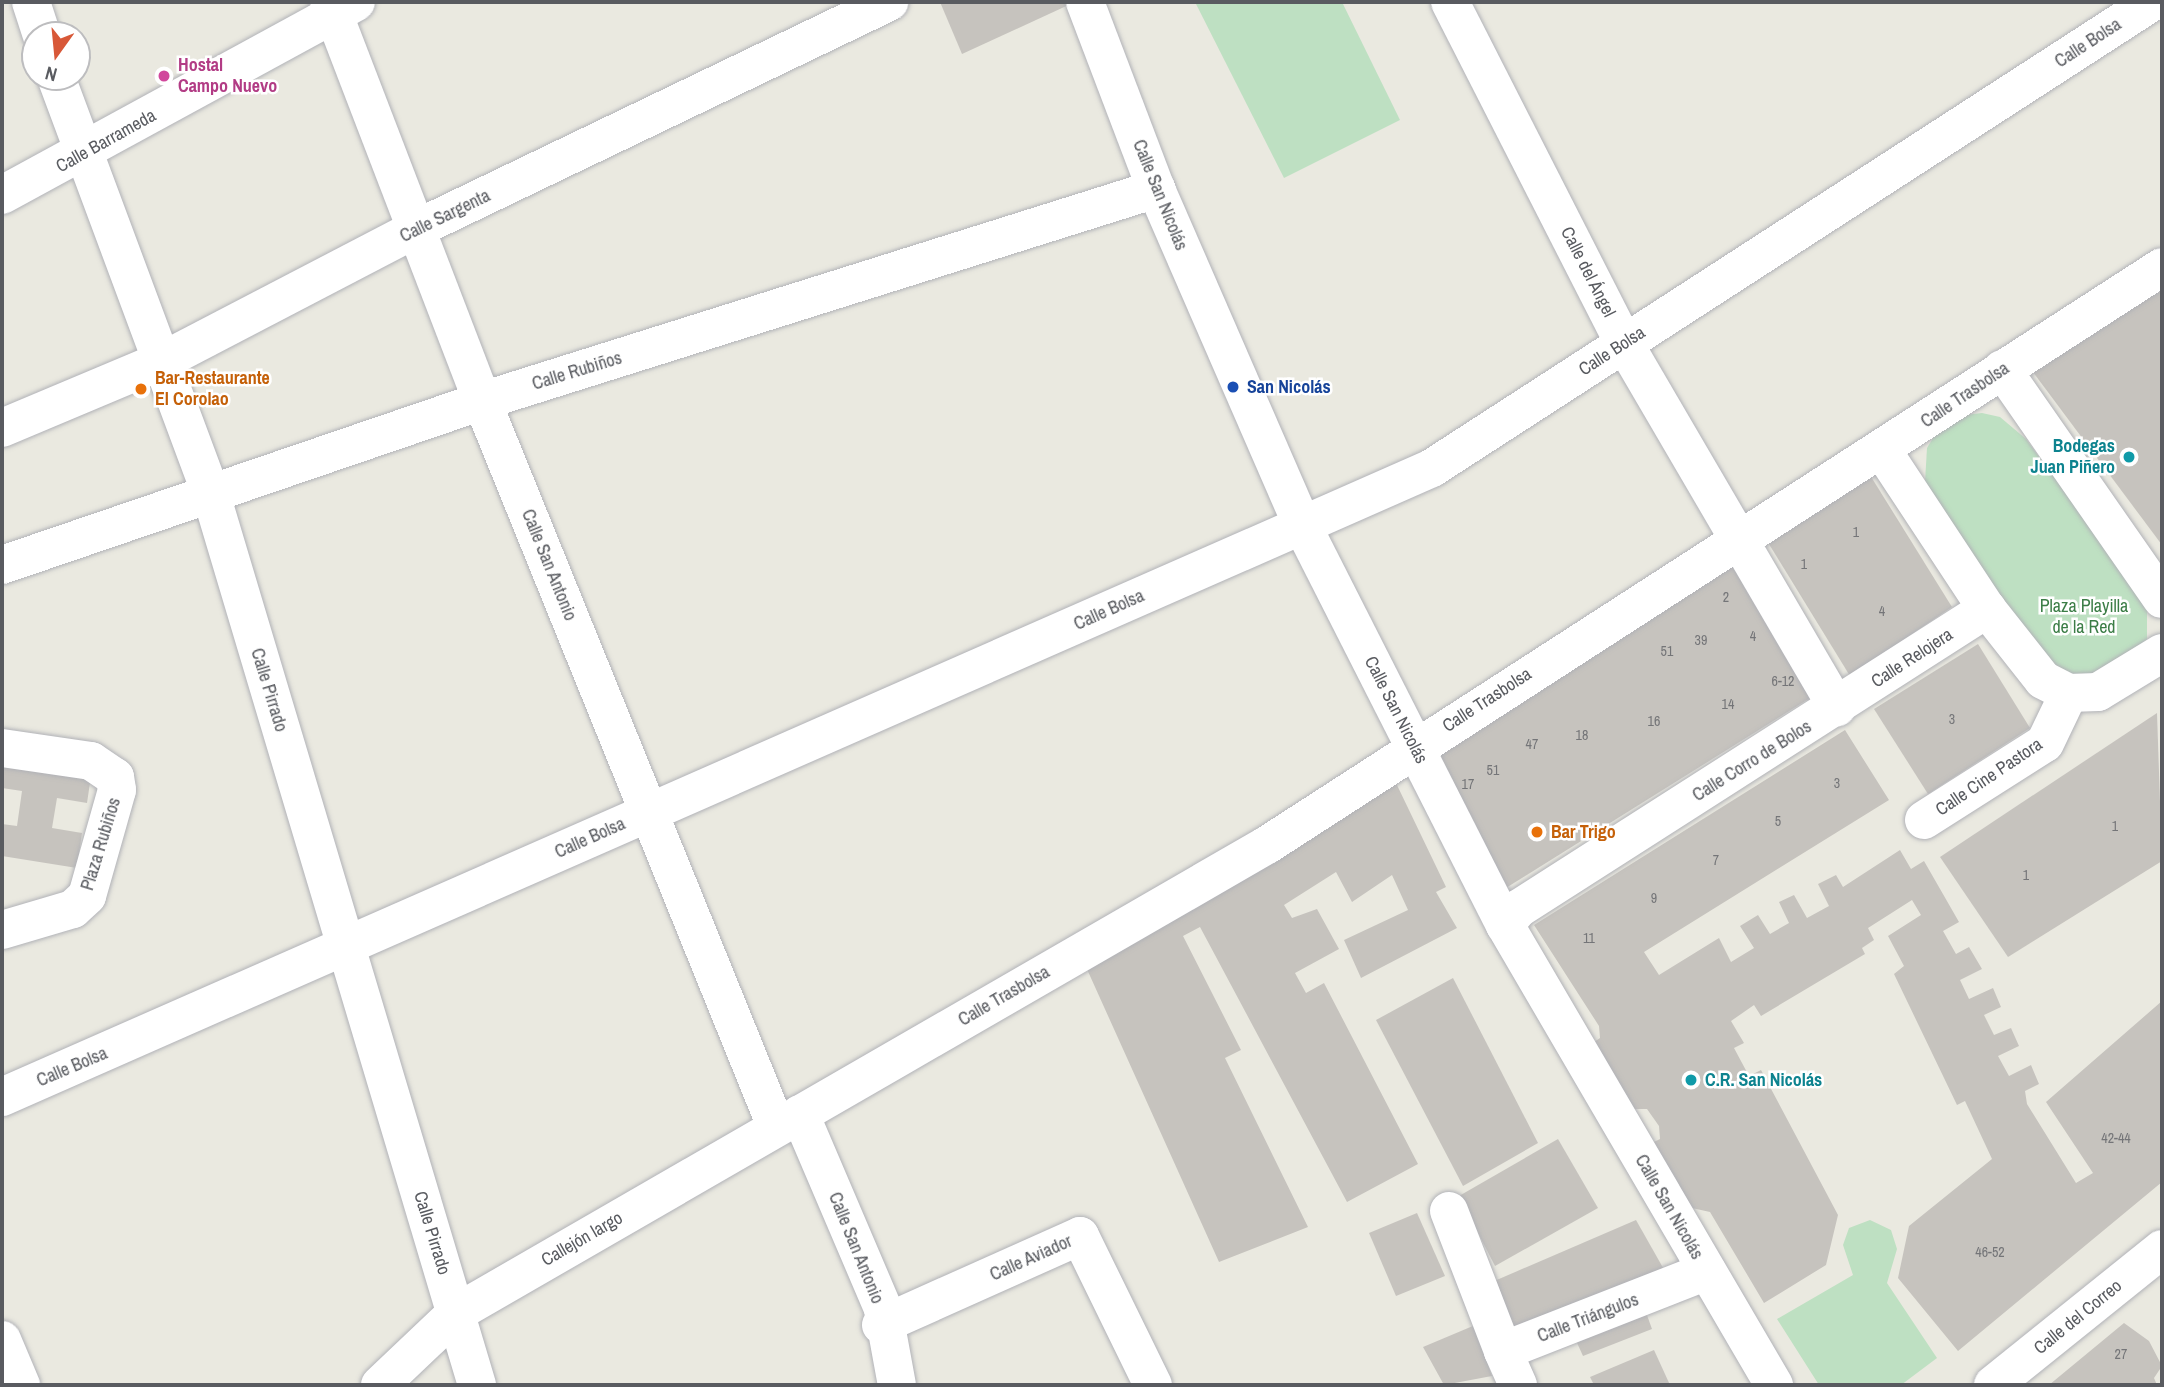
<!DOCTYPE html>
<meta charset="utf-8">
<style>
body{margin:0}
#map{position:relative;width:2164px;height:1387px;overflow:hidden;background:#eae9e0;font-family:"Archivo Narrow",sans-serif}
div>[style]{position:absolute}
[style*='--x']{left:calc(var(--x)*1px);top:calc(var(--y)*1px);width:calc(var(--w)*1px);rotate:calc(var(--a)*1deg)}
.green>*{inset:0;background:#bee0c2}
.building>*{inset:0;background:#c6c3be}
.roads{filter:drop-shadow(0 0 2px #b1b2b7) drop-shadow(0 0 2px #b1b2b7)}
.minor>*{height:38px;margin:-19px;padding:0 19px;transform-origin:19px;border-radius:19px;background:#fff}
.dots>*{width:19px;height:19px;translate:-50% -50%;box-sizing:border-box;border:4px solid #fff;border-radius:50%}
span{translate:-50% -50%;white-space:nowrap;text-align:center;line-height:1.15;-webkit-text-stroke:5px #fff;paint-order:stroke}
.number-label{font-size:14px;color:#747578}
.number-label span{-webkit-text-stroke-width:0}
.street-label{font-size:18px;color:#595b60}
.hotel-label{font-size:18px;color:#b23c85;font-weight:700}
.left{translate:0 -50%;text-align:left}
.food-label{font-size:18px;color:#c56008;font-weight:700}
.transit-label{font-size:18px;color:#164399;font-weight:700}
.culture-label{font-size:18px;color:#0d838f;font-weight:700}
.right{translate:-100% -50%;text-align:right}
.park-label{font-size:18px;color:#3b7d46}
.frame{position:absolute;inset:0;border:4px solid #595b60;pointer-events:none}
.north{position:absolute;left:21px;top:21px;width:70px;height:70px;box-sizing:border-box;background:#fff;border:2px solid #bdbdbf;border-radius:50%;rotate:195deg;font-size:19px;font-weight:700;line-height:28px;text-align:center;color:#595b60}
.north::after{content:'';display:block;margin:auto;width:24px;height:32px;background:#d85838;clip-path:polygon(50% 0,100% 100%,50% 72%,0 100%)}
</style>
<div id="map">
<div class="green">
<i style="clip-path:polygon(1195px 2px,1342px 2px,1400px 120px,1284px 178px)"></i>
<i style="clip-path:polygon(1982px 413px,2000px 417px,2026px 439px,2147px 604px,2147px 639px,2140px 655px,2097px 683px,2048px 670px,1925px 482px,1927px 448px,1936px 433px,1965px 415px)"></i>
<i style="clip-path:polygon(1870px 1220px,1891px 1230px,1897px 1249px,1887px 1283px,1937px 1358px,1901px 1385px,1819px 1385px,1777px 1319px,1853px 1275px,1843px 1245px,1849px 1228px)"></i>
</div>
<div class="building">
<i style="clip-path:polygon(940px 2px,1075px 2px,962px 54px)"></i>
<i style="clip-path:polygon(2162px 283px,2162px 545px,2030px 368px)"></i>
<i style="clip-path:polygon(1865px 467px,1952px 607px,1850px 676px,1764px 536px)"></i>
<i style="clip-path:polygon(1736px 562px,1818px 693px,1501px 891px,1433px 754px)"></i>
<i style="clip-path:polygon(1978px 644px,2030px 728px,1928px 794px,1874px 709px)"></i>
<i style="clip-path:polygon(2157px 713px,2162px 861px,2008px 957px,1940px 857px)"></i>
<i style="clip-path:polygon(1845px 730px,1889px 800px,1644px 952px,1659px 975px,1719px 938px,1731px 962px,1754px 948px,1740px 926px,1758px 915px,1770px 934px,1789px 923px,1779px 902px,1794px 895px,1807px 918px,1829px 906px,1818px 884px,1836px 875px,1843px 887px,1900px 850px,1911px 869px,1924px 861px,1959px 922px,1943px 931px,1956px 954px,1969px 947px,1982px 969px,1960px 980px,1969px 999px,1993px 988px,2001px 1007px,1984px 1015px,1994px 1035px,2011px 1028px,2019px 1046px,1998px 1056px,2009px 1076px,2031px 1065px,2039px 1084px,2025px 1091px,2027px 1104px,2076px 1183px,2093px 1173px,2046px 1102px,2162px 1001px,2162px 1182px,1958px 1351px,1898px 1278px,1909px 1226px,1992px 1159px,1965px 1101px,1957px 1105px,1894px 974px,1904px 966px,1888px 936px,1921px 915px,1912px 900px,1868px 928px,1874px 940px,1862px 948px,1865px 954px,1761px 1016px,1754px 1005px,1731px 1021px,1744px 1043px,1734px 1048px,1749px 1076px,1761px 1070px,1838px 1215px,1826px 1265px,1764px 1303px,1710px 1212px,1692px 1208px,1652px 1143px,1660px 1139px,1659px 1126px,1647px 1109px,1632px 1109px,1591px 1044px,1600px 1038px,1599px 1026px,1534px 925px)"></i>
<i style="clip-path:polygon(2px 755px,92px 769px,87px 803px,57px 798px,52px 828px,82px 833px,77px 868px,2px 856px,2px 824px,17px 826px,22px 791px,2px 788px)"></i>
<i style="clip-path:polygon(1396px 783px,1446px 887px,1436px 892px,1457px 928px,1361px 978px,1344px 940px,1408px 910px,1392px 875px,1352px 902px,1336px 872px,1284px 905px,1292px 918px,1317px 909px,1339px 949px,1295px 973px,1306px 993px,1324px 983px,1418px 1164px,1347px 1202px,1200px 927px,1183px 936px,1241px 1050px,1225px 1058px,1308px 1227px,1219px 1262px,1086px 967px)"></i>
<i style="clip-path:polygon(1453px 978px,1538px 1143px,1463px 1186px,1376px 1020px)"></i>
<i style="clip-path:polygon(1558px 1139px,1598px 1208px,1495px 1266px,1459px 1196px)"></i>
<i style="clip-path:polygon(1417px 1213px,1445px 1276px,1396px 1296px,1369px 1233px)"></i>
<i style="clip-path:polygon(1636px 1220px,1666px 1273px,1519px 1336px,1492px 1282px)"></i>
<i style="clip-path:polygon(1644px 1307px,1652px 1329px,1583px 1356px,1573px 1334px)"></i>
<i style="clip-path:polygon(1480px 1323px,1495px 1357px,1487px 1362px,1492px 1376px,1444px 1385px,1423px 1347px)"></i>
<i style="clip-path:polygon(2124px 1323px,2149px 1341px,2162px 1366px,2154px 1378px,2157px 1385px,2049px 1385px)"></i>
<i style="clip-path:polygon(1654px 1350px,1670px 1385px,1594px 1385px,1590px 1377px)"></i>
</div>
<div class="roads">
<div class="minor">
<i style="--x:31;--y:2;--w:35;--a:72"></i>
<i style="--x:329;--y:2;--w:427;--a:69"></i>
<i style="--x:482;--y:401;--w:782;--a:67.93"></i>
<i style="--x:1085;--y:2;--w:200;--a:69.2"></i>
<i style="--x:1156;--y:189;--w:366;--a:66.5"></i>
<i style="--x:1302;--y:525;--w:449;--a:63.1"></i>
<i style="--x:1505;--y:925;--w:533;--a:59.68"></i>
<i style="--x:1450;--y:2;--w:383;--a:63"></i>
<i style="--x:1624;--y:343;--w:422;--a:59.7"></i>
<i style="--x:56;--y:77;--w:442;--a:69.6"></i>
<i style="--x:210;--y:491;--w:933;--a:73.37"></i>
<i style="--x:2;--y:195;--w:403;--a:-28.6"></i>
<i style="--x:2002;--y:369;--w:280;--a:55.2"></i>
<i style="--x:2;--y:428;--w:178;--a:-22.8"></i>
<i style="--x:166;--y:359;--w:282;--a:-27.5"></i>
<i style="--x:416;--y:229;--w:525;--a:-25.64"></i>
<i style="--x:1882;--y:450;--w:191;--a:56.6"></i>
<i style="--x:1987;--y:609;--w:90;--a:51.7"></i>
<i style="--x:2043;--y:680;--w:29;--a:27"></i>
<i style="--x:2069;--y:693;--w:29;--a:-2"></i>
<i style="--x:2098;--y:692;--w:75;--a:-31.4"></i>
<i style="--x:2;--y:565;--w:507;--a:-18.86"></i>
<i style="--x:482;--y:401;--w:707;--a:-17.46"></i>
<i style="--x:2;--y:748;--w:90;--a:8.3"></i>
<i style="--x:91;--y:761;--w:29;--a:34"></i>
<i style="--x:115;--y:777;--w:13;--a:81"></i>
<i style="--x:117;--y:790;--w:110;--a:105.8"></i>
<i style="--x:87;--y:896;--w:19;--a:137"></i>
<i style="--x:73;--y:909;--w:74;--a:163.5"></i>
<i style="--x:1924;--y:820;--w:143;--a:-32.5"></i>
<i style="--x:2045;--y:743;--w:55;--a:-64.4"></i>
<i style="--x:1505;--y:925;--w:21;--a:-51"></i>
<i style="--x:1518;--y:909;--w:557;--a:-32.61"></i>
<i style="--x:2;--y:1097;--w:1562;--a:-23.74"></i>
<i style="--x:1432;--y:468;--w:858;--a:-32.91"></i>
<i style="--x:800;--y:1114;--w:212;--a:66.9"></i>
<i style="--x:883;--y:1309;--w:77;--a:79.6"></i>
<i style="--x:1449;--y:1211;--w:150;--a:68.9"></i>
<i style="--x:881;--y:1325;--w:218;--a:-24.1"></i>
<i style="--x:1080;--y:1236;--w:166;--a:63.9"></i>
<i style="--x:2;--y:1340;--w:49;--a:67.1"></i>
<i style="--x:380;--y:1385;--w:105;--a:-43.5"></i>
<i style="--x:456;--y:1313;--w:936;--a:-29.99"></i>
<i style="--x:1267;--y:845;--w:1065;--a:-32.85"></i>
<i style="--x:1518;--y:1385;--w:37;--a:-114"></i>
<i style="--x:1503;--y:1351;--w:219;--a:-21.4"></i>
<i style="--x:1993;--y:1385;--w:217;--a:-38.8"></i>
</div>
</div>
<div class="dots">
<i style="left:164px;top:76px;background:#d1479c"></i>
<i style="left:1233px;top:387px;background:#1a4fb4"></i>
<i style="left:141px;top:389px;background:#e8710a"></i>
<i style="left:2129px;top:457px;background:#0f9aa8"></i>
<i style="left:1537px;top:832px;background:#e8710a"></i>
<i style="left:1691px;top:1080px;background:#0f9aa8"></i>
</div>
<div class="number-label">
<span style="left:1856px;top:532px">1</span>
<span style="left:1804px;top:564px">1</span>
<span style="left:1726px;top:597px">2</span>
<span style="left:1882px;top:611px">4</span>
<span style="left:1753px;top:636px">4</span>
<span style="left:1701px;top:640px">39</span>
<span style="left:1667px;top:651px">51</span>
<span style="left:1783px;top:681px">6-12</span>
<span style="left:1728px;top:704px">14</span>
<span style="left:1952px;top:719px">3</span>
<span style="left:1654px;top:721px">16</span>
<span style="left:1582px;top:735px">18</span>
<span style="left:1532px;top:744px">47</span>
<span style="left:1493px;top:770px">51</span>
<span style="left:1837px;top:783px">3</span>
<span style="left:1468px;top:784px">17</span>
<span style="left:1778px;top:821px">5</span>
<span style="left:2115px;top:826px">1</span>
<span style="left:1716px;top:860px">7</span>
<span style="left:2026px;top:875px">1</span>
<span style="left:1654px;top:898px">9</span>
<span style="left:1589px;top:938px">11</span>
<span style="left:2116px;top:1138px">42-44</span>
<span style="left:1990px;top:1252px">46-52</span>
<span style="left:2121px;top:1354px">27</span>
</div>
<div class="street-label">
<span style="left:2088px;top:43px;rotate:-33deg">Calle Bolsa</span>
<span style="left:106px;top:141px;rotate:-29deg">Calle Barrameda</span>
<span style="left:1160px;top:195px;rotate:68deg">Calle San Nicolás</span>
<span style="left:445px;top:216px;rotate:-26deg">Calle Sargenta</span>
<span style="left:1588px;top:272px;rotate:63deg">Calle del Ángel</span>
<span style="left:1612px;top:351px;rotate:-33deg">Calle Bolsa</span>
<span style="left:577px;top:371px;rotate:-17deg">Calle Rubiños</span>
<span style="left:1965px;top:395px;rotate:-34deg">Calle Trasbolsa</span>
<span style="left:549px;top:565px;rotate:68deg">Calle San Antonio</span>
<span style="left:1109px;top:610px;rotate:-24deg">Calle Bolsa</span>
<span style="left:1912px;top:658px;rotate:-33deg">Calle Relojera</span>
<span style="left:269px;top:690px;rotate:73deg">Calle Pirrado</span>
<span style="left:1487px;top:700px;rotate:-33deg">Calle Trasbolsa</span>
<span style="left:1396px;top:710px;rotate:63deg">Calle San Nicolás</span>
<span style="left:1752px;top:761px;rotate:-32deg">Calle Corro de Bolos</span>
<span style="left:1989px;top:777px;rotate:-34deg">Calle Cine Pastora</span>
<span style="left:590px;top:838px;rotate:-24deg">Calle Bolsa</span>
<span style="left:101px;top:844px;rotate:-73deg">Plaza Rubiños</span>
<span style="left:1004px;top:996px;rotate:-30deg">Calle Trasbolsa</span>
<span style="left:72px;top:1067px;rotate:-23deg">Calle Bolsa</span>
<span style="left:1669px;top:1207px;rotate:60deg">Calle San Nicolás</span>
<span style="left:432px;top:1233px;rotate:73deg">Calle Pirrado</span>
<span style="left:582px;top:1239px;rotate:-30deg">Callejón largo</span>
<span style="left:856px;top:1248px;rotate:68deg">Calle San Antonio</span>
<span style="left:1031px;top:1258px;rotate:-24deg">Calle Aviador</span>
<span style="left:2078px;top:1317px;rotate:-39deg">Calle del Correo</span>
<span style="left:1588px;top:1318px;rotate:-21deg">Calle Triángulos</span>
</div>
<div class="hotel-label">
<span class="left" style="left:178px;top:76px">Hostal<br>Campo Nuevo</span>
</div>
<div class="food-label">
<span class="left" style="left:155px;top:389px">Bar-Restaurante<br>El Corolao</span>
<span class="left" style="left:1551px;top:832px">Bar Trigo</span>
</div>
<div class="transit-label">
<span class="left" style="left:1247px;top:387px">San Nicolás</span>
</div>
<div class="culture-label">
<span class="right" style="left:2115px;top:457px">Bodegas<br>Juan Piñero</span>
<span class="left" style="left:1705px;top:1080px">C.R. San Nicolás</span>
</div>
<div class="park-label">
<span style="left:2084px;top:617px">Plaza Playilla<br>de la Red</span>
</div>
<div class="frame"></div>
<div class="north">N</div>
</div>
